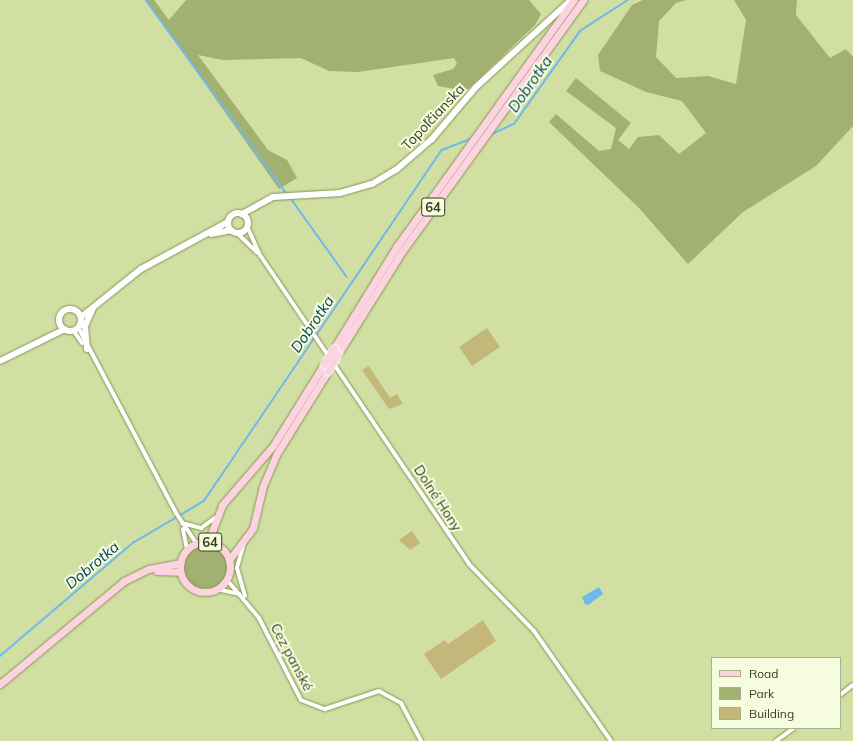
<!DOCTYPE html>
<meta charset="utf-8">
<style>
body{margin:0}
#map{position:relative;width:853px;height:741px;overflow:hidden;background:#d1dfa2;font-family:Mulish,sans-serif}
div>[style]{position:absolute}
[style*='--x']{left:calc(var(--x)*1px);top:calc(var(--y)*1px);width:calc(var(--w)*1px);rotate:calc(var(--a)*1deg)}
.green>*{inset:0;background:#a2b071}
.round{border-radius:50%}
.water>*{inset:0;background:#70baeb}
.stream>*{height:1.5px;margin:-0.75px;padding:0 0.75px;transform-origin:0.75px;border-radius:0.75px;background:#70baeb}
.building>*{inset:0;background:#c3b77a}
.roads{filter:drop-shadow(0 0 1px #88955a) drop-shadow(0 0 1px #88955a)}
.street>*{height:4px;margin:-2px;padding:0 2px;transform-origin:2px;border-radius:2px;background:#fff}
.secondary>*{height:6px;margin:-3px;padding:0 3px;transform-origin:3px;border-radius:3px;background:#fff}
.secondary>.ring{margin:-3px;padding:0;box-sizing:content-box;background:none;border:6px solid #fff;border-radius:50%}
.primary>*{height:7px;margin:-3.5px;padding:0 3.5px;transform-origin:3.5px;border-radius:3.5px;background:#fdd3e0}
.primary>.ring{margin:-3.5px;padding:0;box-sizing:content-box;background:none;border:7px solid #fdd3e0;border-radius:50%}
.bridges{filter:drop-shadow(0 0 1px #fff) drop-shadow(0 0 1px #fff)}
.primary-bridge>*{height:7px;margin:-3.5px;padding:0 3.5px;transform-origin:3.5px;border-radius:3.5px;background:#fdd3e0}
span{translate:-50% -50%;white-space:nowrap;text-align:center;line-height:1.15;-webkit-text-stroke:4px #f5fdde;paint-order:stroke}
.shield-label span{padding:1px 3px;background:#f5fdde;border:1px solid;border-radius:3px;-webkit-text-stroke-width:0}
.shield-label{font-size:13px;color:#373c23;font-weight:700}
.street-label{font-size:14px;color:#373c23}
.water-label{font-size:15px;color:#044262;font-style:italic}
.legend{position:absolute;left:711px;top:657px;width:130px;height:72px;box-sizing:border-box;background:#f5fdde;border:1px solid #a9b093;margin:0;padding:5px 7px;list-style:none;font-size:12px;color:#373c23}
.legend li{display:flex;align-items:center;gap:8px;height:20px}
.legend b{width:20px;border:1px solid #a9b093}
</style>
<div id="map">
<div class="green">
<i style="clip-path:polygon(146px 0,154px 0,169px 20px,186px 0,529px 0,541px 14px,535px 25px,466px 91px,438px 86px,433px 75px,453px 69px,457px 64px,454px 58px,358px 72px,329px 71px,301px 58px,223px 60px,198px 55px,268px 150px,287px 160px,297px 178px,279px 189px)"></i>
<i style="clip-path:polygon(643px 0,686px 0,676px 3px,659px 21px,656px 57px,676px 78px,708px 76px,736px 84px,746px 20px,734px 0,797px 0,796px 15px,830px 58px,846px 49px,853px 57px,853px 126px,816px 166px,743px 212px,688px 264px,639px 208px,549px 122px,556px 114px,599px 151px,611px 149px,616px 128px,566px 91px,576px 78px,631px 123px,618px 140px,629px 149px,638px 137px,659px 135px,679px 154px,706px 133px,682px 101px,646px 92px,600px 71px,598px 55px,632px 5px)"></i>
<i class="round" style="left:183px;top:545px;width:44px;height:44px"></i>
</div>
<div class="water">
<i style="clip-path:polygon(599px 587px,603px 594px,588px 605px,585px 604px,582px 597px)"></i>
</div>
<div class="stream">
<i style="--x:146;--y:0;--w:238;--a:54"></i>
<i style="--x:490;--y:135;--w:26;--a:-25"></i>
<i style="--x:514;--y:124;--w:114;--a:-54.6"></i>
<i style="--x:580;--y:31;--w:57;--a:-32.9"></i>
<i style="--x:290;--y:197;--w:98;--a:54.5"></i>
<i style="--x:0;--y:656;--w:175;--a:-40.4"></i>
<i style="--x:133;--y:543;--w:82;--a:-30.6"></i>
<i style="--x:204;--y:501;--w:424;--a:-55.9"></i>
<i style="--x:442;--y:150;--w:30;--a:-21"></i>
</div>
<div class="building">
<i style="clip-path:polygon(487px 328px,500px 347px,472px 366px,459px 347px)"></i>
<i style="clip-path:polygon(369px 366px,390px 398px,397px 394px,403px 404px,389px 409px,362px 370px)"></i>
<i style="clip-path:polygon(412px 531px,420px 543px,410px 550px,399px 540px)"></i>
<i style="clip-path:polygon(483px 620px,496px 641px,441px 679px,424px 654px,445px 640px,448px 644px)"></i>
</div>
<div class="roads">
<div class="street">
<i style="--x:247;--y:226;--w:32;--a:66"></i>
<i style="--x:260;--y:255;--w:373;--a:55.9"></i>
<i style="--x:469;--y:564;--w:93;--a:45.9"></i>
<i style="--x:534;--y:631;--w:134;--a:55"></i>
<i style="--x:237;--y:233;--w:28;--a:44"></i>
<i style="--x:78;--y:327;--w:210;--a:62.2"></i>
<i style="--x:176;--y:513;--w:36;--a:56"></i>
<i style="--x:73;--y:330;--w:16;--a:55"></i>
<i style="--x:182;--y:523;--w:20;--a:15"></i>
<i style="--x:201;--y:528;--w:19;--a:-36"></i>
<i style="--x:183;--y:529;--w:20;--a:79"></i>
<i style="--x:244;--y:543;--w:26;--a:106"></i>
<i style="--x:237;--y:568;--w:29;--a:74"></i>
<i style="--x:227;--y:580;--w:50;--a:49.9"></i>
<i style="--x:259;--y:618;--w:92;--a:62.9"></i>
<i style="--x:301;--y:700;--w:26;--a:21"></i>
<i style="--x:325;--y:709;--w:57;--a:-18.4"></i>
<i style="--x:379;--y:691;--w:25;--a:29"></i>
<i style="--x:401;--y:703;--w:43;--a:62.2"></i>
<i style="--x:217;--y:589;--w:23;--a:13"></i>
<i style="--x:840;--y:695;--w:16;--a:-38"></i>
<i style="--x:776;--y:741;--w:22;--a:-36"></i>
</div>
<div class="secondary">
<i class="ring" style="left:228px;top:213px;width:14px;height:14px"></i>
<i style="--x:242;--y:214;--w:35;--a:-29"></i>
<i style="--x:273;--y:197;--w:67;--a:-3.4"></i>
<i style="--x:340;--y:193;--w:33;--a:-16"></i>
<i style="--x:372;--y:184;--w:29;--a:-31"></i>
<i style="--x:397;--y:169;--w:46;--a:-40.6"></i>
<i style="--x:432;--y:139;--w:68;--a:-49.8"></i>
<i style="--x:476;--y:87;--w:129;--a:-42.5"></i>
<i style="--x:211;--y:234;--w:20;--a:-11"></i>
<i class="ring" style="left:59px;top:309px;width:16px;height:16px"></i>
<i style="--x:81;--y:317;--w:77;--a:-38.7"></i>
<i style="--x:141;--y:269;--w:99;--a:-28.4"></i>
<i style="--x:87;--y:349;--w:23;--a:-95"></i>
<i style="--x:85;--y:326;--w:20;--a:-66"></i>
<i style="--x:0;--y:361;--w:72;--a:-26.2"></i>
</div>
<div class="primary">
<i style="--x:334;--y:348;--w:120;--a:-58.3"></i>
<i style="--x:397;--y:246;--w:303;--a:-54.3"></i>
<i style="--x:338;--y:354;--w:123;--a:-58"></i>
<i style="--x:403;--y:250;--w:308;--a:-54.2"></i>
<i class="ring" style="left:180px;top:542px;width:43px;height:43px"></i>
<i style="--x:208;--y:542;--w:40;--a:-69"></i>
<i style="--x:222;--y:505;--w:78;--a:-49.2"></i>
<i style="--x:273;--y:446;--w:97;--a:-58.1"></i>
<i style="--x:229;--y:560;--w:40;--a:-53"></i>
<i style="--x:253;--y:528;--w:43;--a:-76.6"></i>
<i style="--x:263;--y:486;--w:34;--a:-67"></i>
<i style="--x:276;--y:455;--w:99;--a:-58.2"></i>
<i style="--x:157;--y:571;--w:23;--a:2"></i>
<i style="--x:0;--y:684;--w:161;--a:-39.7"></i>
<i style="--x:124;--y:581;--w:28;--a:-26"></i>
<i style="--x:149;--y:569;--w:32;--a:-11"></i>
</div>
</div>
<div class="bridges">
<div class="primary-bridge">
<i style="--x:324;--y:364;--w:19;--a:-58"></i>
<i style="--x:328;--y:371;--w:20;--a:-60"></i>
</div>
</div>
<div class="shield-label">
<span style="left:433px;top:207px">64</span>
<span style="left:210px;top:542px">64</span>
</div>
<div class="street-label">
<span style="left:433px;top:117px;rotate:-47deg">Topoľčianska</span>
<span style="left:438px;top:498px;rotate:57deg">Dolné Hony</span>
<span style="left:292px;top:657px;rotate:62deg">Cez panské</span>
</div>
<div class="water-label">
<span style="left:530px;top:84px;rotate:-55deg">Dobrotka</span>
<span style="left:312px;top:324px;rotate:-56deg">Dobrotka</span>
<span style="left:92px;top:565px;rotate:-40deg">Dobrotka</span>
</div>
<ul class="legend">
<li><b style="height:5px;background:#fdd3e0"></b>Road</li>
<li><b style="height:11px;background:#a2b071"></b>Park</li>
<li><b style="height:11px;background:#c3b77a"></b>Building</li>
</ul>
</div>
